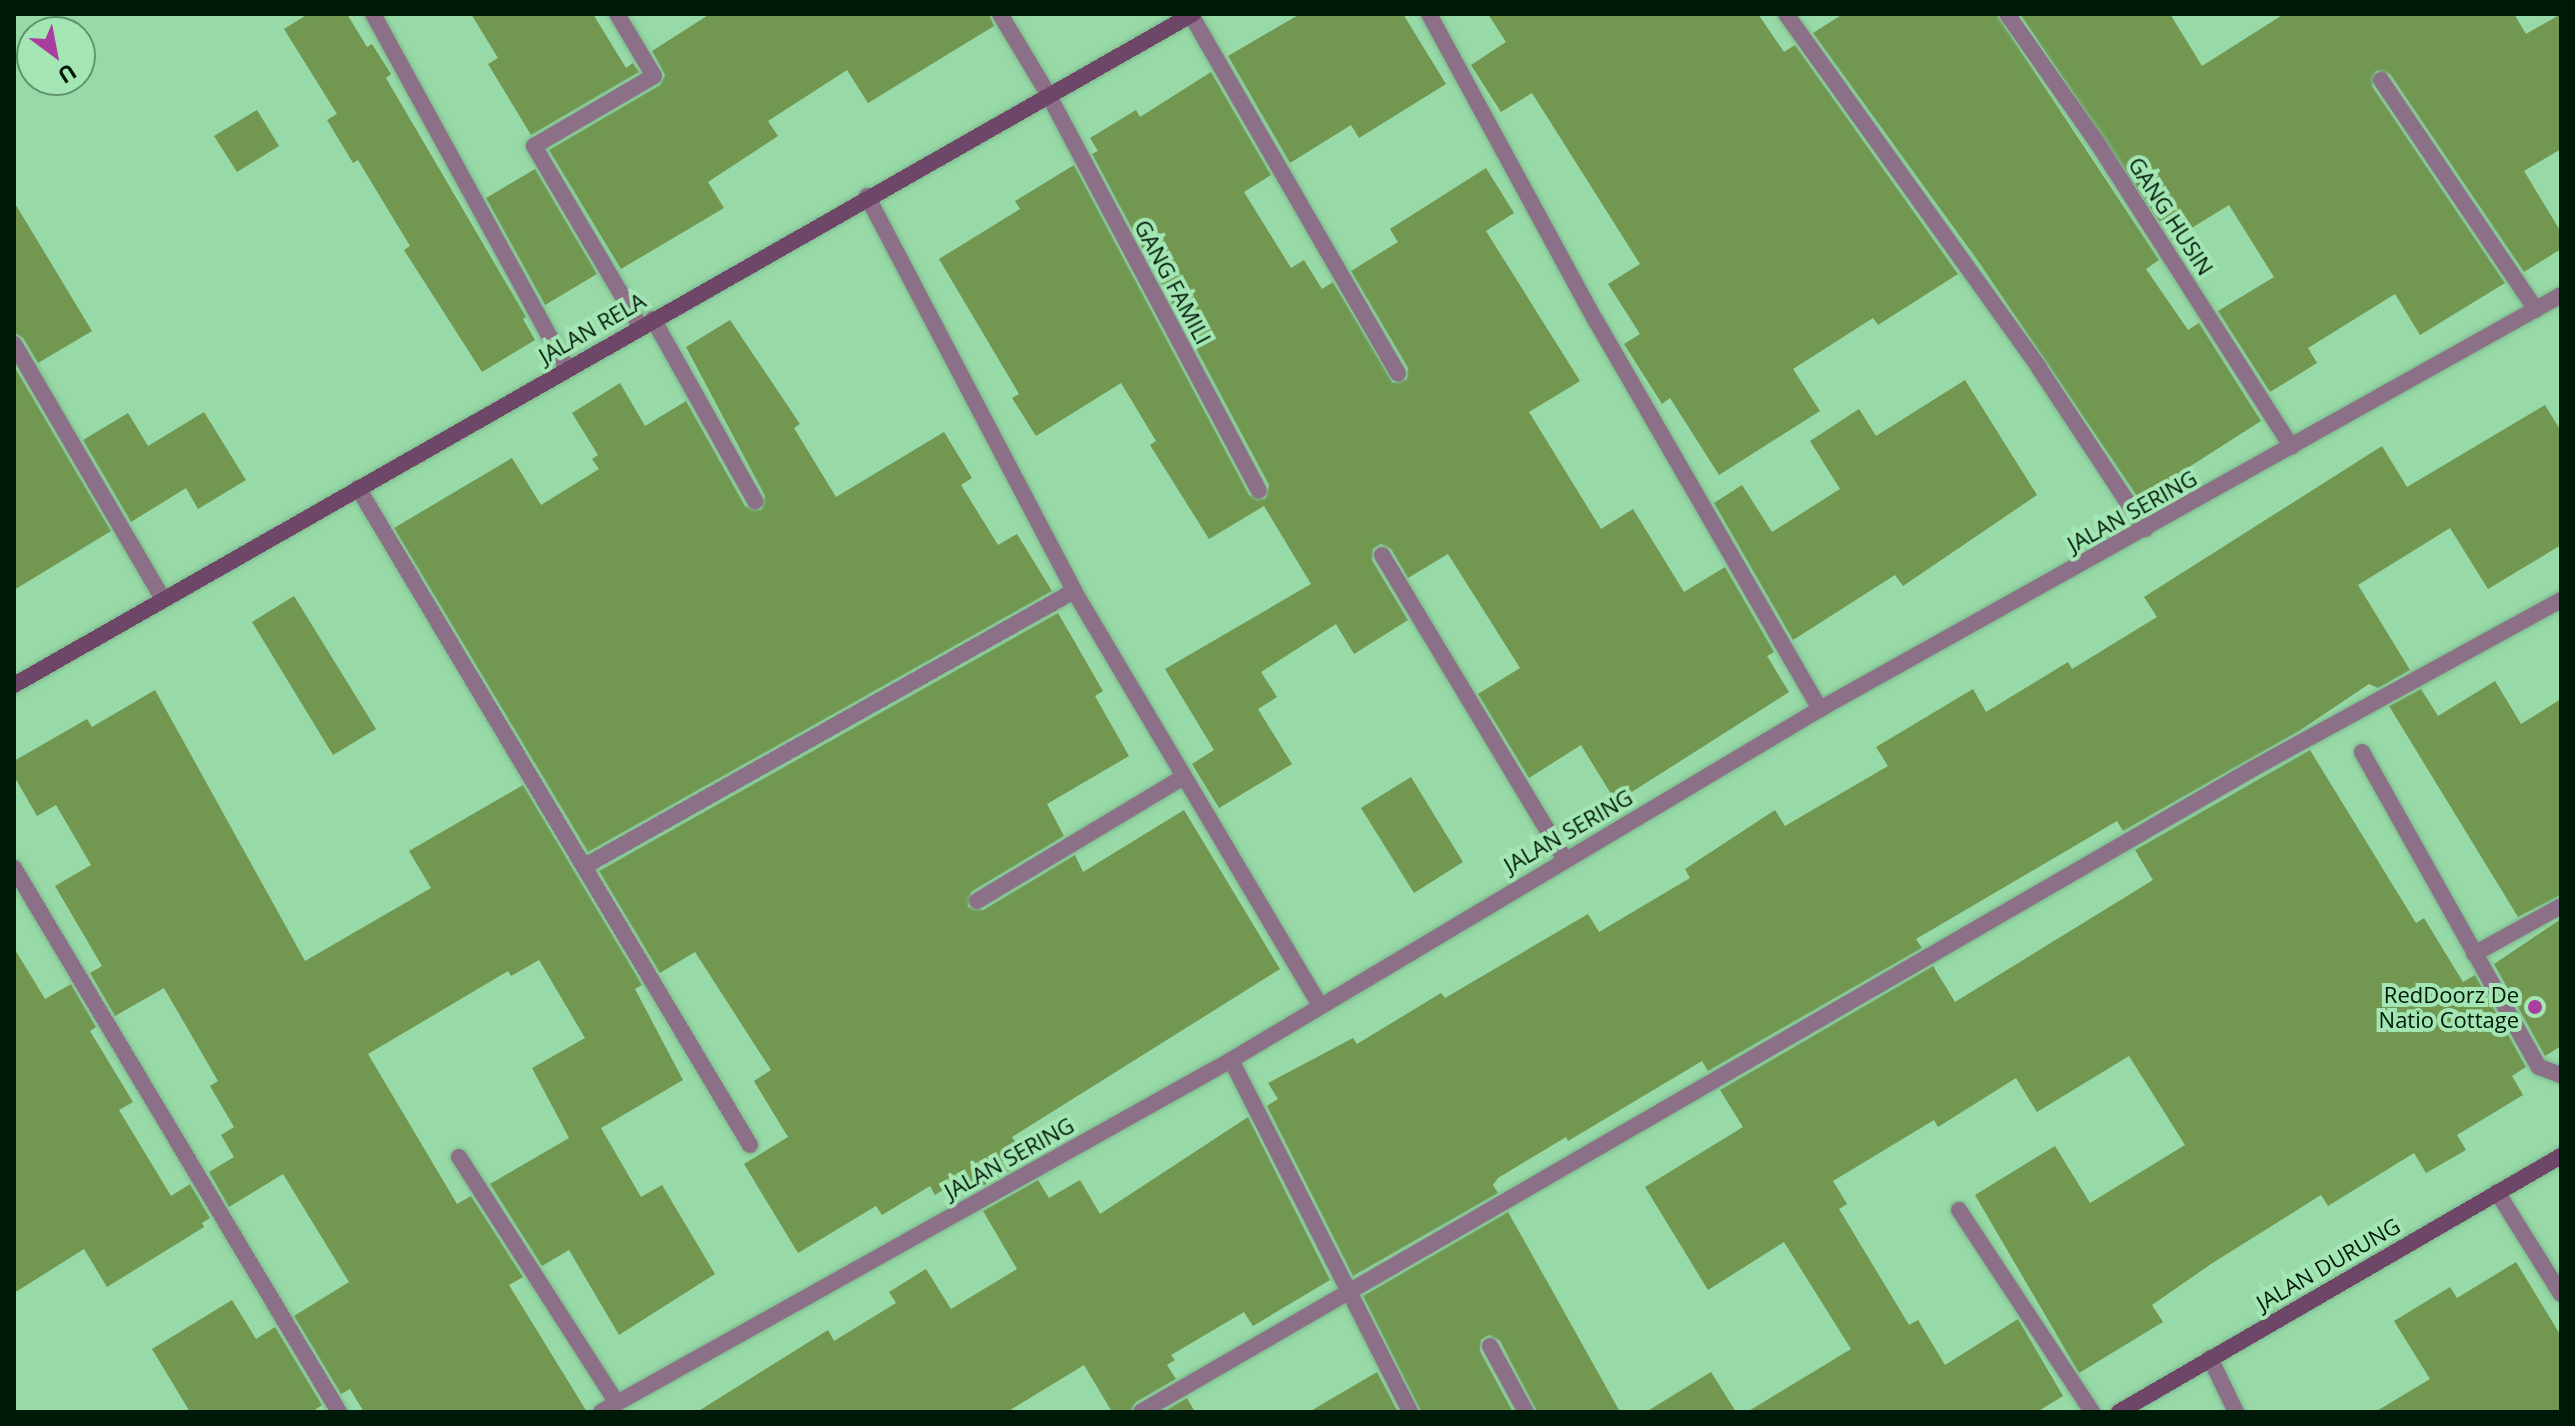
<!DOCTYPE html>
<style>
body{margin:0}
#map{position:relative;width:2575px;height:1426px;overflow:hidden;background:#97d9a7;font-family:"Open Sans",sans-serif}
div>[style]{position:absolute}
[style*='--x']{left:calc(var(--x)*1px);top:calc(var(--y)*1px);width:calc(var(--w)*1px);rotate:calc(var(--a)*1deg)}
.building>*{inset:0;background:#719750}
.roads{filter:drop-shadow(0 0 2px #7cb68a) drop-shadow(0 0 2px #7cb68a)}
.lane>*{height:16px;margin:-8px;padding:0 8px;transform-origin:8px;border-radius:8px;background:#8b7087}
.street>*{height:16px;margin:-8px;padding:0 8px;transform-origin:8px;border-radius:8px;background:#8b7087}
.secondary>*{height:16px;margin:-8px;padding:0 8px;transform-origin:8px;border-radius:8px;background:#6d4668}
.dots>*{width:22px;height:22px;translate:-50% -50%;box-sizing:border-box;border:4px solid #a3e6b4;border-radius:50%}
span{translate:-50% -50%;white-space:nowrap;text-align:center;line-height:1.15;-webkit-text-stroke:8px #a3e6b4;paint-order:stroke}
.street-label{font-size:22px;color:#011908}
.poi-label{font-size:22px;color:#011908}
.right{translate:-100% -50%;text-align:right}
.frame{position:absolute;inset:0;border:16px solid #011908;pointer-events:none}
.north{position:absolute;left:16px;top:16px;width:80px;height:80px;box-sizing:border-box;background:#a3e6b4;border:2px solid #62946f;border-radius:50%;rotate:148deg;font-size:22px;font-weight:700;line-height:32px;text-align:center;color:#011908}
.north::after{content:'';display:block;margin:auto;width:28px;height:36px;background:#a93e9e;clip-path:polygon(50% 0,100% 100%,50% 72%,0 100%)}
</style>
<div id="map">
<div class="building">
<i style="clip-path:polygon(308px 14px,347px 14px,367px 47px,372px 44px,391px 74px,386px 78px,526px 317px,523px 319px,535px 340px,482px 372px,404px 250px,410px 246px,358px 160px,353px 163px,327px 120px,337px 114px,284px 29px)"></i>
<i style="clip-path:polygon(471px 14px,593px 14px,626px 68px,633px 63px,639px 72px,531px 135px,488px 64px,498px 58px)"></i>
<i style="clip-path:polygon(710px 14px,989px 14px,994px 26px,868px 103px,847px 70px,768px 121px,778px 136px,708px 182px,724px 208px,621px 269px,549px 150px,660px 85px,665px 75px,652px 51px)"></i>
<i style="clip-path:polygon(1300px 14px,1403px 14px,1446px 84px,1359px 138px,1351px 125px,1290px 163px,1228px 56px)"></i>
<i style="clip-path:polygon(1488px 14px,1758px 14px,1784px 52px,1795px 45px,1958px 274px,1878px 325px,1873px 318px,1793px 369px,1820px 411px,1719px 475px,1670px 398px,1662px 404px,1624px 344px,1640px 334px,1608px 284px,1640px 264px,1532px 93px,1501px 112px,1471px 65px,1506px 42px)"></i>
<i style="clip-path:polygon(1843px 14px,1996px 14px,2159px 260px,2146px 269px,2188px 330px,2199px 323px,2261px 421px,2139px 499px,1978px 261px,1813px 33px)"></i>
<i style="clip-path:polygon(2020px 14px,2170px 14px,2202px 66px,2284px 14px,2514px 14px,2526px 34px,2561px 14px,2561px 149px,2524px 171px,2561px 232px,2561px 249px,2524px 272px,2390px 74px,2376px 71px,2372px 86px,2505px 283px,2420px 335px,2395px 294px,2308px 348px,2317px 363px,2270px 392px,2218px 311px,2274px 277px,2229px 205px,2172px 240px)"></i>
<i style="clip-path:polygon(1211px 72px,1271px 175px,1244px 192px,1291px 268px,1304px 260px,1322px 289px,1333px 282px,1393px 383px,1407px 379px,1408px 368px,1351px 271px,1398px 242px,1390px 229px,1486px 168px,1514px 213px,1486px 231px,1580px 381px,1529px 412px,1601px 529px,1633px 509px,1684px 592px,1725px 567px,1774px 652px,1767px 656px,1789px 692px,1616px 802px,1581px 745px,1529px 778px,1478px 694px,1520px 668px,1448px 554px,1408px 578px,1391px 549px,1381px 544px,1373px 549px,1372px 560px,1408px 620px,1354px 654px,1336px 624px,1261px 672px,1277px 697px,1258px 709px,1292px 764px,1219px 808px,1192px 764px,1214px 750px,1165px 669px,1311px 584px,1264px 506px,1209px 539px,1150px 445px,1156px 441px,1121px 383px,1036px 436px,1012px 398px,1019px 394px,939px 259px,1020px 209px,1015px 201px,1074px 165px,1249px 495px,1265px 499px,1269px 485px,1092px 154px,1098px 151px,1090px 138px,1136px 110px,1140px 117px)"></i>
<i style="clip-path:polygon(257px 110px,279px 146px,237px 172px,214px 136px)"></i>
<i style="clip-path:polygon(535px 169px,597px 274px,545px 305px,486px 198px)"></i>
<i style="clip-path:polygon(14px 202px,92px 331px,38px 363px,23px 338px,14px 333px)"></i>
<i style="clip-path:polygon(730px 320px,800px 424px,794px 428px,836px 497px,944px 432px,972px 478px,961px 485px,998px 545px,1017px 534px,1052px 591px,588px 852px,394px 528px,512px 458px,541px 505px,599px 469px,592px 459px,598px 455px,572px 413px,620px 383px,645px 426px,686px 401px,745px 506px,761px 510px,765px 496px,686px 347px)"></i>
<i style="clip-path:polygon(14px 366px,111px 531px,14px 590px)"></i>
<i style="clip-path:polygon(1965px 380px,2037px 495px,1903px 586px,1895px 575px,1793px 640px,1714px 503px,1742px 485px,1772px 532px,1840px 489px,1810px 441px,1859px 409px,1876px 436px)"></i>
<i style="clip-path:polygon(2545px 405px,2561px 431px,2561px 545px,2488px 589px,2450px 528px,2358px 585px,2410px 670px,2378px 688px,2369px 684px,2299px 731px,2123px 831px,2117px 821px,1916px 939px,1922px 948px,1708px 1071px,1702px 1061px,1568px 1141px,1566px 1137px,1498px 1178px,1493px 1185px,1498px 1193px,1353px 1276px,1267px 1106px,1278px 1099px,1268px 1083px,1353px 1038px,1357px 1044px,1441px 993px,1445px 998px,1588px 914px,1599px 932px,1690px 878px,1685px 869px,1775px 810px,1785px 826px,1888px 766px,1876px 747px,1973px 689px,1986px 712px,2068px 662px,2072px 669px,2157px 617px,2144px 597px,2382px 446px,2407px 487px)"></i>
<i style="clip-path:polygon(204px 412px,246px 480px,198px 509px,186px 488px,131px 522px,83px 440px,128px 413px,148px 446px)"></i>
<i style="clip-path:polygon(294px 596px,376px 729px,333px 755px,252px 622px)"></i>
<i style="clip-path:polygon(1058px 613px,1103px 691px,1095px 696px,1129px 756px,1047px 804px,1064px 836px,971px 892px,968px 907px,983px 910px,1075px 855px,1083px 872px,1184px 810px,1280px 969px,1012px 1137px,1027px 1161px,972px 1192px,963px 1177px,935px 1195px,930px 1186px,882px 1215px,876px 1206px,798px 1253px,744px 1164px,788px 1137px,754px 1081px,771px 1070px,695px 952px,660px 973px,599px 871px)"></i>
<i style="clip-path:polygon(2495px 681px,2521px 724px,2561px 699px,2561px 895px,2518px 917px,2389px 706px,2421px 689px,2438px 716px)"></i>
<i style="clip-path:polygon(155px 690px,305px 961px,431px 888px,409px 851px,523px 785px,642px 985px,635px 989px,683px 1080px,601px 1128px,641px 1197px,662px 1185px,715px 1274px,619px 1335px,569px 1250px,542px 1266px,490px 1184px,569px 1138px,532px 1068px,585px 1038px,539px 960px,511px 976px,508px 971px,368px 1054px,457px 1204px,471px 1196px,523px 1277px,509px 1285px,587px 1412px,364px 1412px,350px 1389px,341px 1394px,294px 1316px,349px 1282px,283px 1174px,229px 1207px,209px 1172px,234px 1157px,221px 1135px,234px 1127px,210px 1086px,218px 1081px,164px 988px,115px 1016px,90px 973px,102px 966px,55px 886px,91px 865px,56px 805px,37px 816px,14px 776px,14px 761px,87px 719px,92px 727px)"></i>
<i style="clip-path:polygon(2310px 750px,2416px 923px,2424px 918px,2463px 982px,2475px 975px,2526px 1067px,2512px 1076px,2523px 1095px,2457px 1135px,2466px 1150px,2426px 1173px,2414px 1153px,2328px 1206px,2321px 1195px,2211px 1264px,2152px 1305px,2163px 1322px,2079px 1373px,1975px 1195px,2055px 1146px,2090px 1203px,2185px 1145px,2129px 1056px,2037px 1112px,2016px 1078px,1938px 1127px,1934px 1120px,1833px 1181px,1847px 1204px,1839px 1209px,1909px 1325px,1918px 1320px,1945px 1365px,2018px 1319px,2063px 1396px,2037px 1412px,1747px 1412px,1851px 1349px,1784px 1242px,1708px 1290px,1645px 1187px,1743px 1127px,1720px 1090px,1933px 966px,1955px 1002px,2153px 880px,2135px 850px)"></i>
<i style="clip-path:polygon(1411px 777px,1463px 862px,1414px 893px,1361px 808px)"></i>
<i style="clip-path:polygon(2561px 919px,2561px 1046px,2545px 1056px,2494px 964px)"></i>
<i style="clip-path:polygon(14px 948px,45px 999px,71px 984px,96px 1027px,90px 1031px,133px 1102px,119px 1110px,171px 1196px,190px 1184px,210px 1218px,202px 1223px,204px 1227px,107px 1287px,84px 1249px,14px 1293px)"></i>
<i style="clip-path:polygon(1248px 1117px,1330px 1280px,1253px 1326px,1244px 1312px,1171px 1355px,1175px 1360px,1167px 1365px,1176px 1379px,1136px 1402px,1130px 1412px,1112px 1412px,1084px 1365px,1007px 1412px,697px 1412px,828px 1330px,834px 1341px,896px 1303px,889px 1292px,926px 1269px,951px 1309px,1017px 1269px,983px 1211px,1038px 1180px,1049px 1198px,1080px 1180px,1100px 1214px)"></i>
<i style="clip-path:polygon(1508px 1212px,1553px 1292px,1620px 1412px,1537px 1412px,1500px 1341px,1489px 1335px,1481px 1340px,1480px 1351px,1513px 1412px,1421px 1412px,1363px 1296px)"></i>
<i style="clip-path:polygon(2516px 1262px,2561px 1336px,2561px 1412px,2375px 1412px,2430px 1379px,2394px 1321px,2450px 1287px,2457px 1298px)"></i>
<i style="clip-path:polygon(232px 1300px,256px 1339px,275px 1327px,322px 1405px,312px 1412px,190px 1412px,152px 1349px)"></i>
<i style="clip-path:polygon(1377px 1372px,1398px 1412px,1309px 1412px)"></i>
<i style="clip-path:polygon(1711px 1372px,1736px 1412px,1646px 1412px)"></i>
<i style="clip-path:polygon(1187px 1398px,1195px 1412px,1163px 1412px)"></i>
</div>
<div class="roads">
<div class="lane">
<i style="--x:2381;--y:80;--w:277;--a:56"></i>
<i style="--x:2362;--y:752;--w:361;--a:60.7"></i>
<i style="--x:2539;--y:1067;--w:23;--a:20"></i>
<i style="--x:2474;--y:954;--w:99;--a:-28.9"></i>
<i style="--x:1959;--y:1210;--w:242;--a:56.6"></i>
<i style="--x:1490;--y:1346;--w:75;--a:61.4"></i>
</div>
<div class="street">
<i style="--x:373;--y:14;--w:404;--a:61.3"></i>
<i style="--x:617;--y:14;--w:72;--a:59.2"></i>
<i style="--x:654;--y:76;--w:139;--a:149.7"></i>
<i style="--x:534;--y:146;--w:209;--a:59.5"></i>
<i style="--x:1000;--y:14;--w:93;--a:59"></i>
<i style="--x:1048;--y:94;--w:449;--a:62"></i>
<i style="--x:1429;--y:14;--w:349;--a:61.5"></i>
<i style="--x:1596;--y:321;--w:448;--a:60"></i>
<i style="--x:1786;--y:14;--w:435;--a:54.4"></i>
<i style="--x:2039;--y:368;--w:193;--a:56.6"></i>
<i style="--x:2007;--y:14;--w:155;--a:55"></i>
<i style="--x:2096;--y:141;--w:363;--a:57.4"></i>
<i style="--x:1191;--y:15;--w:414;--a:60"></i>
<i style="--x:867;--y:196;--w:446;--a:62.3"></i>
<i style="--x:1074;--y:591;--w:480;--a:59.3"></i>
<i style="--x:653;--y:319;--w:209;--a:60.7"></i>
<i style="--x:14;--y:344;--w:295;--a:59.7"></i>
<i style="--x:358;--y:488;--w:765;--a:59.18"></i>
<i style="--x:1382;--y:555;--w:353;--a:59"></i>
<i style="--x:585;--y:866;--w:561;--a:-29.35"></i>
<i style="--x:14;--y:868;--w:634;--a:59.14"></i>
<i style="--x:977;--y:901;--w:239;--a:-31"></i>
<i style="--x:1231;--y:1060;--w:395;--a:63"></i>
<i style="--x:459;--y:1157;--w:292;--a:57.3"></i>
<i style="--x:2497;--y:1192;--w:120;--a:57.9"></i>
<i style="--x:2210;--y:1358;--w:60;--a:64.3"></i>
<i style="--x:601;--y:1412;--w:722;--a:-29.19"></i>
<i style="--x:1231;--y:1060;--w:686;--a:-30.79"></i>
<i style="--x:1820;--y:709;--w:849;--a:-29.19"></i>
<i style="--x:1141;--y:1412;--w:1286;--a:-30.05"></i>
<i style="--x:2254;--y:768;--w:350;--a:-28.7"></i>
</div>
<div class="secondary">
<i style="--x:14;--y:685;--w:1357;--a:-29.65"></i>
<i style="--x:2119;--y:1412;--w:511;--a:-30.08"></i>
</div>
</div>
<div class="dots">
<i style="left:2535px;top:1007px;background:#a93e9e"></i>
</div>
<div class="street-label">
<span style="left:2171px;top:216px;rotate:57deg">GANG HUSIN</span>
<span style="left:1173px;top:282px;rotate:62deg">GANG FAMILI</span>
<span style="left:592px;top:328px;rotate:-30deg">JALAN RELA</span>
<span style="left:2132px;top:511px;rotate:-29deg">JALAN SERING</span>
<span style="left:1568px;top:831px;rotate:-30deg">JALAN SERING</span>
<span style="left:1009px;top:1158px;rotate:-29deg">JALAN SERING</span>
<span style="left:2328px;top:1264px;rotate:-30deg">JALAN DURUNG</span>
</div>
<div class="poi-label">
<span class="right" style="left:2519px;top:1007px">RedDoorz De<br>Natio Cottage</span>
</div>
<div class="frame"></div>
<div class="north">U</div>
</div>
